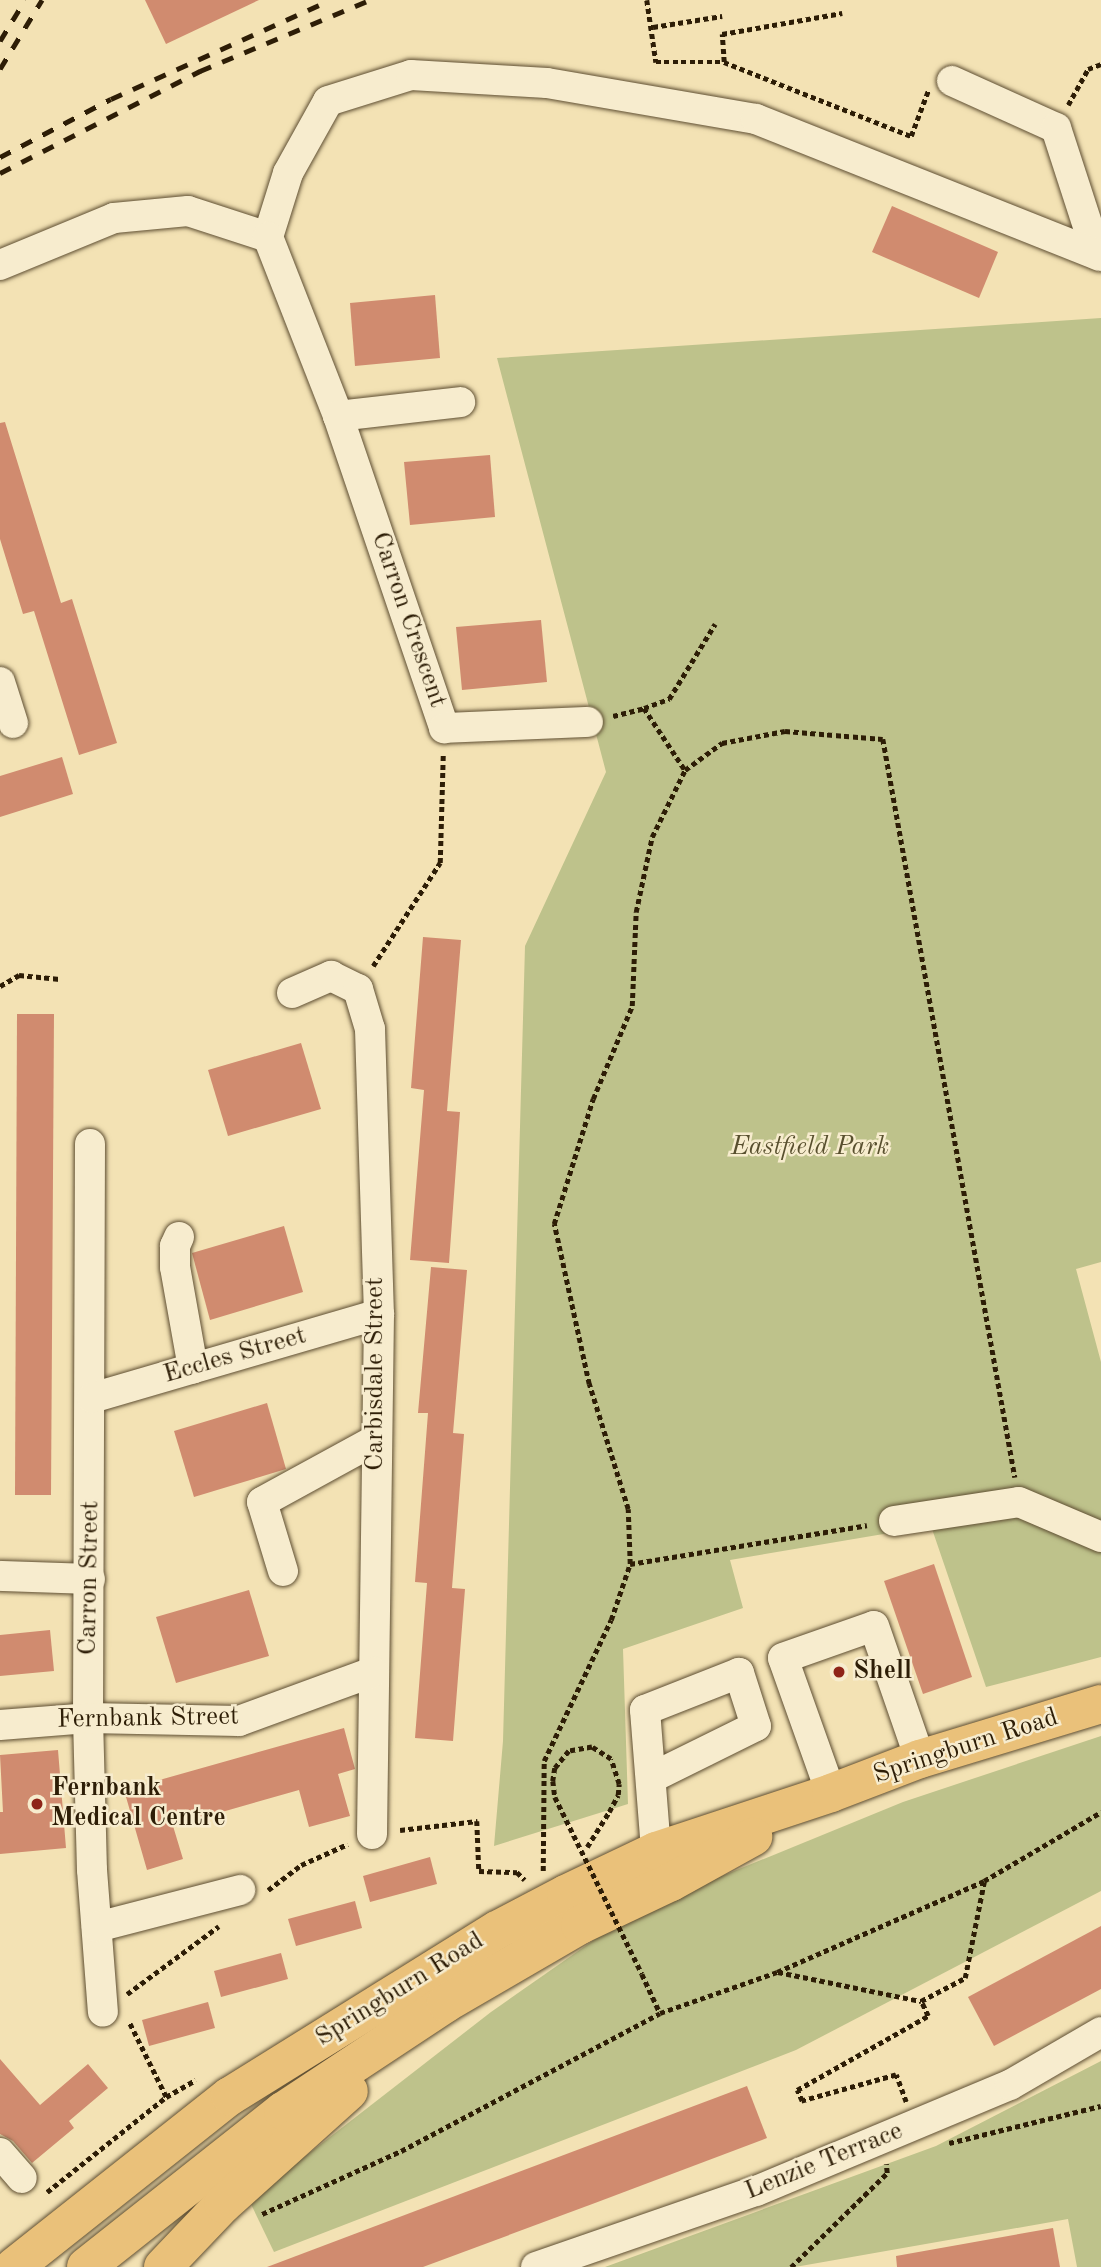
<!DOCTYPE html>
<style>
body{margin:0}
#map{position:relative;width:1101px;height:2267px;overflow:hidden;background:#f3e2b4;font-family:"Old Standard TT",serif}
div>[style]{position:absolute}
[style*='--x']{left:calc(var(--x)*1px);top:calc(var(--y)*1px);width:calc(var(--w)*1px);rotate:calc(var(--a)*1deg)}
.green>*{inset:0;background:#bec28b}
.building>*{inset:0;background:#d08b6f}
.path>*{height:4.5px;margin-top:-2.25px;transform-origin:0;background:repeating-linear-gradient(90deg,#2d1d06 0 5px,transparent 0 8.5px)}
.roads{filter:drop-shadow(0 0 2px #5e4e32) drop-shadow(0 0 2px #5e4e32)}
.minor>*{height:30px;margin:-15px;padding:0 15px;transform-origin:15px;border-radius:15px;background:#f7ecce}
.major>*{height:38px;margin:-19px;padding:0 19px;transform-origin:19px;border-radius:19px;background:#eac17a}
.rail>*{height:5px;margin-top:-2.5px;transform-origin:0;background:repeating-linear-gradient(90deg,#2d1d06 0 12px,transparent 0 24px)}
.path-bridge>*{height:4.5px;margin-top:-2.25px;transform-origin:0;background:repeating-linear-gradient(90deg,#2d1d06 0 5px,transparent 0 8.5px)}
.dots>*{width:19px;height:19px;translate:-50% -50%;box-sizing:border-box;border:4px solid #f7ecce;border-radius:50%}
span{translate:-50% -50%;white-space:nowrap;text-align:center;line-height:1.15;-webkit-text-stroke:5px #f7ecce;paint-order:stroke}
.street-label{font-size:26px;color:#2d1d06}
.park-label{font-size:26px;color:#584f2e;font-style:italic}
.poi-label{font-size:26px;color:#2d1d06;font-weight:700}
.left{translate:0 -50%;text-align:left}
</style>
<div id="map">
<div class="green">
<i style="clip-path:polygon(1101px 318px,1101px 1262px,1076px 1269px,1101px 1362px,1101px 1657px,986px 1687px,931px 1526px,730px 1560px,743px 1608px,623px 1649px,628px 1804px,494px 1846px,503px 1741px,525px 946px,606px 772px,497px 358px)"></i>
<i style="clip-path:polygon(1101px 1736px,1101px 1891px,796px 2050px,274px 2252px,249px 2200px,491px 2012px,634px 1912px,903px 1802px)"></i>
<i style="clip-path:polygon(1101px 2061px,1101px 2267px,1077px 2267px,1068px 2219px,795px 2267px,605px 2267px,936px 2146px)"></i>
</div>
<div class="building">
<i style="clip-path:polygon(145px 0,259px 0,166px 44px)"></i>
<i style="clip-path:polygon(892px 206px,998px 252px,979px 298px,872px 252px)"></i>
<i style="clip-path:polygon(435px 295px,440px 358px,355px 366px,350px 303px)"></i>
<i style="clip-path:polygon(5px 422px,61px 603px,72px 599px,117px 743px,79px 755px,34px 611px,23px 614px,0 539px,0 423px)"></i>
<i style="clip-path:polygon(490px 455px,495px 517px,410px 525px,404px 462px)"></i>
<i style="clip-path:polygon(541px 620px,547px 682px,462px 690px,456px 627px)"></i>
<i style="clip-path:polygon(62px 757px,73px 794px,0 817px,0 776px)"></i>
<i style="clip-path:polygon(423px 937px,461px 940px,447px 1111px,460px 1112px,449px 1263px,410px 1260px,424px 1090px,411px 1088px)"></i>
<i style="clip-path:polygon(17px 1014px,54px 1014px,51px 1495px,15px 1495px)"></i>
<i style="clip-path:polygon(301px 1043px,321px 1109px,228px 1136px,208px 1070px)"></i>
<i style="clip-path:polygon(284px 1226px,303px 1292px,210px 1320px,192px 1253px)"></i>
<i style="clip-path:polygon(431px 1267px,467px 1270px,453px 1433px,464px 1434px,452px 1588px,465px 1589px,453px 1741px,415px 1738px,427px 1583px,415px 1582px,428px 1413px,418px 1413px)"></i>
<i style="clip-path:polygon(267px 1403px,286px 1469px,194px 1497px,174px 1431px)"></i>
<i style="clip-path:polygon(934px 1564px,972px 1677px,923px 1694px,884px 1581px)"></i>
<i style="clip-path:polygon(249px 1590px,269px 1656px,176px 1683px,156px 1617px)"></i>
<i style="clip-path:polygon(50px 1630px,54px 1671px,0 1676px,0 1635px)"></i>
<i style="clip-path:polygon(344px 1728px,355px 1769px,338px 1774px,350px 1816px,309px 1827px,299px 1790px,173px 1826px,183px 1859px,147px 1870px,124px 1790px)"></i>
<i style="clip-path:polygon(58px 1750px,66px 1848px,0 1854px,0 1812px,3px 1812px,0 1755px)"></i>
<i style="clip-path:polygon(430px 1857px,437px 1884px,370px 1902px,363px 1876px)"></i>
<i style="clip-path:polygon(355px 1901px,362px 1928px,296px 1946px,288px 1919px)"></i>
<i style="clip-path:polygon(1101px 1926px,1101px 1989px,994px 2046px,968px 1997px)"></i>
<i style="clip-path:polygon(281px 1953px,288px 1979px,221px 1997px,214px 1971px)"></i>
<i style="clip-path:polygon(208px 2002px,215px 2028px,149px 2046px,142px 2020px)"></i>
<i style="clip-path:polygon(0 2059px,40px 2105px,88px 2064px,108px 2088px,69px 2121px,74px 2128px,32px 2163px,13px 2141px,0 2134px)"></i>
<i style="clip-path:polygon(747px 2086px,767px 2138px,595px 2203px,423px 2267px,267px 2267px)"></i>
<i style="clip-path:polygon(1053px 2228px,1060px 2267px,897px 2267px,896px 2256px)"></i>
</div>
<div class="path">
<i style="--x:647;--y:0;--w:63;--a:81.7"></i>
<i style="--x:656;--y:62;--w:68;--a:0"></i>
<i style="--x:724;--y:62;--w:201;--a:21.6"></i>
<i style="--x:911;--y:136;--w:48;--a:-69.3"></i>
<i style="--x:653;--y:27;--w:70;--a:-9.1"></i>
<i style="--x:724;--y:62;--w:28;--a:-94"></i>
<i style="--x:722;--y:34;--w:122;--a:-9.9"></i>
<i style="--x:1068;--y:105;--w:41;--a:-60.9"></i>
<i style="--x:1088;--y:69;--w:14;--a:-21"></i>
<i style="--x:644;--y:708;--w:27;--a:-20"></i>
<i style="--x:669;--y:699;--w:88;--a:-58.5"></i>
<i style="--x:613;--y:716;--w:32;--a:-14"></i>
<i style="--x:644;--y:708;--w:74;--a:56.5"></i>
<i style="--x:373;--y:966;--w:123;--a:-57"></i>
<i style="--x:440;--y:863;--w:109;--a:-88.4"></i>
<i style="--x:0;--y:986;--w:22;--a:-30"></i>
<i style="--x:19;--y:975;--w:41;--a:5.6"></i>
<i style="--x:630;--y:1564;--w:240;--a:-9.3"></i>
<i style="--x:400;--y:1830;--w:78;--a:-6.7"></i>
<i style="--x:477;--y:1821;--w:50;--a:87.7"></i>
<i style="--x:479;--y:1871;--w:38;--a:2"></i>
<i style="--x:517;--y:1872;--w:11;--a:45"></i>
<i style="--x:587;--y:1847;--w:41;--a:-57.8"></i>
<i style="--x:543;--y:1871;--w:110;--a:-89.5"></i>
<i style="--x:544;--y:1761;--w:156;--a:-64.6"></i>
<i style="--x:611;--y:1620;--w:59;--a:-71.3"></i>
<i style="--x:630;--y:1564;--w:55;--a:-92.1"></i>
<i style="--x:628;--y:1509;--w:131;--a:-107.3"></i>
<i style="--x:589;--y:1384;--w:164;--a:-102.3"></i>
<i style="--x:554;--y:1224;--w:131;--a:-72.7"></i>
<i style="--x:593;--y:1099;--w:101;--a:-67.2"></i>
<i style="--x:632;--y:1006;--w:94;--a:-87.6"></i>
<i style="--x:636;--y:912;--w:77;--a:-78"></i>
<i style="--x:652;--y:837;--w:75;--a:-63.8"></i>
<i style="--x:685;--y:770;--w:46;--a:-36.1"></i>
<i style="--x:722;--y:743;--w:64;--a:-10.8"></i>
<i style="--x:785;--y:731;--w:98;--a:4.7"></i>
<i style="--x:883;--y:739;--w:750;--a:79.86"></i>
<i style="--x:268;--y:1890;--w:41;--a:-37.1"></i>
<i style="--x:301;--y:1865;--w:51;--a:-24.1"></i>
<i style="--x:778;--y:1972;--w:146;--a:11.5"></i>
<i style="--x:642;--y:1974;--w:43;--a:65.2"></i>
<i style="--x:127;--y:1994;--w:114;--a:-36.5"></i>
<i style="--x:166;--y:2097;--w:34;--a:-30"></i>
<i style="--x:906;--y:2102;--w:29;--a:-110"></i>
<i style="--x:896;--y:2075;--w:98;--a:164.5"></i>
<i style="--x:802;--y:2101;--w:12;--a:-114"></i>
<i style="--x:797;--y:2090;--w:150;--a:-29.5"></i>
<i style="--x:928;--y:2016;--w:17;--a:-115"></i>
<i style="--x:921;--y:2001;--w:50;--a:-27.6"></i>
<i style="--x:965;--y:1978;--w:98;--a:-78.8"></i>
<i style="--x:949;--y:2143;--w:156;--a:-13.7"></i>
<i style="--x:47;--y:2192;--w:152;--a:-38.6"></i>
<i style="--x:166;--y:2097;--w:84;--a:-116.3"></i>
<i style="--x:262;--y:2214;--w:153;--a:-24.4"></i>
<i style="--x:401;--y:2151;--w:293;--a:-28"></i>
<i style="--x:660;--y:2013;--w:124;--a:-19.3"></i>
<i style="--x:777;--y:1972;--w:226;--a:-23.7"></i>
<i style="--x:984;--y:1881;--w:136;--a:-30.5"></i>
<i style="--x:791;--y:2267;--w:134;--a:-44.4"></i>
<i style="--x:887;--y:2173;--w:9;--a:-96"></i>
</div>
<div class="roads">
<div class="minor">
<i style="--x:952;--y:81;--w:114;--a:24.3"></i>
<i style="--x:1056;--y:128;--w:133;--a:72"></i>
<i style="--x:268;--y:237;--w:67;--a:-72.6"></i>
<i style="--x:288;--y:173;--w:82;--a:-60.9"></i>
<i style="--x:328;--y:101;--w:87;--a:-17.4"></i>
<i style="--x:411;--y:75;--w:136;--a:3.4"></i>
<i style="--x:547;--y:83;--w:212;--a:9.8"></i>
<i style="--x:756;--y:119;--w:371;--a:21.7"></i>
<i style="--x:0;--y:265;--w:123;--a:-22.4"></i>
<i style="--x:114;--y:218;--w:74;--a:-5.4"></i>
<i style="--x:188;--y:211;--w:84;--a:18"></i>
<i style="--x:268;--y:237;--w:192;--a:68.6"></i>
<i style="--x:338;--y:416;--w:330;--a:71.2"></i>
<i style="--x:444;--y:728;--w:144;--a:-2.4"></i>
<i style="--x:338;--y:416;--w:123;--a:-6.5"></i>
<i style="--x:0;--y:682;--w:43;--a:72.4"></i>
<i style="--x:292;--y:993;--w:43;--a:-23.6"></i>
<i style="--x:331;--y:976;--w:30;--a:26"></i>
<i style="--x:358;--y:989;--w:42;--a:73.3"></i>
<i style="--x:370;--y:1029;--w:285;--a:88.2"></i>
<i style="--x:379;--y:1314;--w:520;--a:90.77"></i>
<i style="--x:90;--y:1144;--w:574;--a:90.2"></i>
<i style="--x:88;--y:1718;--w:152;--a:88.5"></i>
<i style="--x:92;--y:1870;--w:142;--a:85.6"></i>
<i style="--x:179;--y:1237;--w:10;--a:114"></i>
<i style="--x:175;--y:1246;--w:21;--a:90"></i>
<i style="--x:175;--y:1267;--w:103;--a:79.9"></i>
<i style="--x:92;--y:1398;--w:299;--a:-16.3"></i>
<i style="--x:894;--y:1521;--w:126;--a:-8.6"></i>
<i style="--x:1019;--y:1502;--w:89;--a:23.1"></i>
<i style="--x:283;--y:1571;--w:72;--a:-106.9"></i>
<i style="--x:262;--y:1502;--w:131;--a:-28.7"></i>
<i style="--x:0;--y:1576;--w:90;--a:1.9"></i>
<i style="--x:0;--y:1725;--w:88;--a:-4.5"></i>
<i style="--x:88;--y:1718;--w:151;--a:1.1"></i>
<i style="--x:239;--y:1721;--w:143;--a:-20.1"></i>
<i style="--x:651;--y:1778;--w:117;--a:-26.3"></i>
<i style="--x:756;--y:1726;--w:56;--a:-107.8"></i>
<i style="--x:739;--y:1673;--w:101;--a:158.5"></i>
<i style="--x:645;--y:1710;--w:141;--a:85.5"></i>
<i style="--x:831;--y:1793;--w:143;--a:-109.6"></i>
<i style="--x:783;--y:1658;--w:96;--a:-19.4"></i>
<i style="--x:874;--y:1626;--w:141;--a:70.9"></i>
<i style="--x:97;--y:1927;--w:148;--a:-14.5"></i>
<i style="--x:0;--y:2153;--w:33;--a:49"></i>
<i style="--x:536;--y:2267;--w:233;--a:-19.1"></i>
<i style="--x:756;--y:2191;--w:275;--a:-22.7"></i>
<i style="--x:1010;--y:2085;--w:105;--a:-30.2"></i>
</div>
<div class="major">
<i style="--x:14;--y:2267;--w:275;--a:-38.4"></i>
<i style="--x:230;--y:2096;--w:314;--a:-31.9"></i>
<i style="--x:497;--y:1930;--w:78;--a:-27.6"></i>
<i style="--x:566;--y:1894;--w:100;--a:-25.5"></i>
<i style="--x:656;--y:1851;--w:184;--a:-18.3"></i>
<i style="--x:831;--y:1793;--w:95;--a:-20.9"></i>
<i style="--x:920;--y:1759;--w:189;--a:-16.9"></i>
<i style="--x:86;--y:2267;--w:251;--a:-38.4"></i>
<i style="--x:283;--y:2111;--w:196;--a:-33.5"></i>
<i style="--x:446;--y:2003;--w:155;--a:-30.2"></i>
<i style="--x:580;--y:1925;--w:101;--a:-25.3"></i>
<i style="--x:671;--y:1882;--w:94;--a:-28.8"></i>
<i style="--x:163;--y:2267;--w:87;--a:-46.4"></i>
<i style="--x:223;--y:2204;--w:169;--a:-41.9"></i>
</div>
</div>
<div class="rail">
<i style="--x:0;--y:41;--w:48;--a:-58.6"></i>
<i style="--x:0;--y:69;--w:81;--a:-58.7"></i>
<i style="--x:0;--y:157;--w:125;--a:-27.6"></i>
<i style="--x:111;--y:99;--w:240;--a:-24.3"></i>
<i style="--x:0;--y:173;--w:225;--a:-27"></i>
<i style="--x:200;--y:71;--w:184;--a:-22.7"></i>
</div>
<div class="path-bridge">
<i style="--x:609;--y:1812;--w:19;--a:-62"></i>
<i style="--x:618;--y:1795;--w:11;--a:-85"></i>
<i style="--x:619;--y:1784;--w:26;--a:-108"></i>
<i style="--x:611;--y:1759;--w:22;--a:-148"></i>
<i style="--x:592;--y:1747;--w:23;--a:170"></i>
<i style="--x:569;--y:1751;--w:22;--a:129"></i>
<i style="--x:555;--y:1768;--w:13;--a:99"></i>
<i style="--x:553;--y:1781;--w:16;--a:83"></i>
<i style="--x:555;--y:1797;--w:197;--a:63.8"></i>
</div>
<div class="dots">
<i style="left:839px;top:1672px;background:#8f2418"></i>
<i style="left:37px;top:1804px;background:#8f2418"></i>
</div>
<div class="street-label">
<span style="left:408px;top:620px;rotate:71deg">Carron Crescent</span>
<span style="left:235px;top:1356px;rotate:-16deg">Eccles Street</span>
<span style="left:376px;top:1374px;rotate:-90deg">Carbisdale Street</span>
<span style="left:90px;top:1578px;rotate:-89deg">Carron Street</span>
<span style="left:148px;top:1719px;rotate:-1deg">Fernbank Street</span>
<span style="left:966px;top:1747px;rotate:-18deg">Springburn Road</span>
<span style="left:400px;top:1990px;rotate:-32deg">Springburn Road</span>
<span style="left:824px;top:2162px;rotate:-22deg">Lenzie Terrace</span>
</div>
<div class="park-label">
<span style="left:810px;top:1148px">Eastfield Park</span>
</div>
<div class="poi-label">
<span class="left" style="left:853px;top:1672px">Shell</span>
<span class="left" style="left:51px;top:1804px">Fernbank<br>Medical Centre</span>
</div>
</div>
